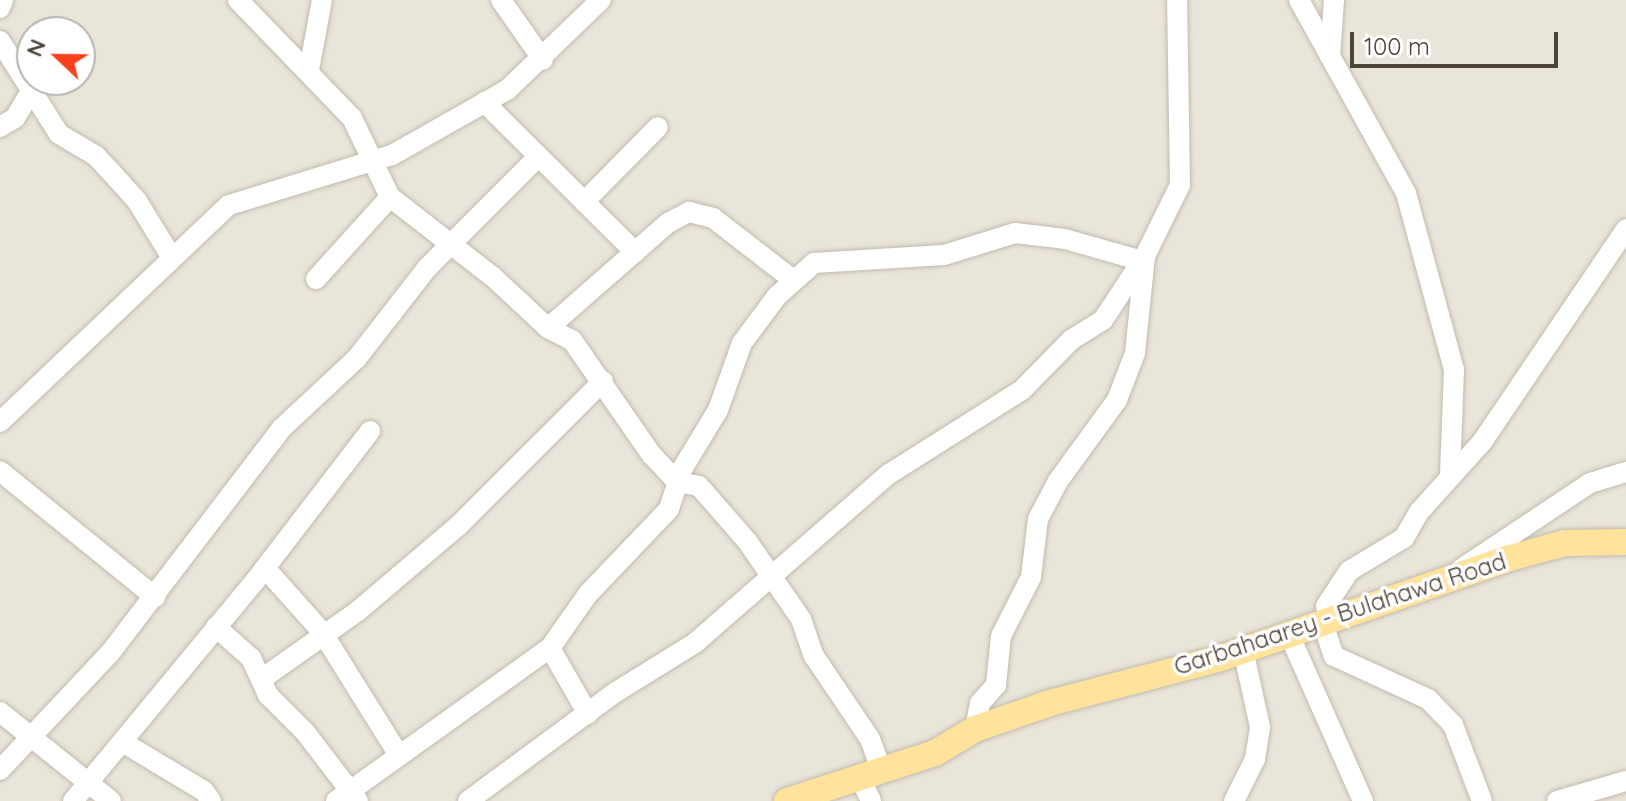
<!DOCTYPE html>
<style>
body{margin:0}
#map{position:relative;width:1626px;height:801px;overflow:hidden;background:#f6f3ec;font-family:Quicksand,sans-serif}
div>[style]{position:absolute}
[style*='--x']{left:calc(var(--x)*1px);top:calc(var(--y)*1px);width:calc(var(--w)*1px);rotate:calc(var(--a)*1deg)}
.residential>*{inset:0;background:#eae5da}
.roads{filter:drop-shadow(0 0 2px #c2bbae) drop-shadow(0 0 2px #c2bbae)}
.minor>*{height:20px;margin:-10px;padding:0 10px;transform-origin:10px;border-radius:10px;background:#fff}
.major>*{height:26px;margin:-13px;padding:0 13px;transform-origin:13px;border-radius:13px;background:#ffe39c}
span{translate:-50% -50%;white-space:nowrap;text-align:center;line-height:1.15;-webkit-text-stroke:7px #fff;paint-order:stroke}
.street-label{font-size:24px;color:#4b4439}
.north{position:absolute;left:16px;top:16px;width:80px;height:80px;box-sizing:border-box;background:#fff;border:2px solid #b7b4b0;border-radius:50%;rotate:292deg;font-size:22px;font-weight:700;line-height:32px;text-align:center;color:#4b4439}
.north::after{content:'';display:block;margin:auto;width:28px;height:36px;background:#fc3f1d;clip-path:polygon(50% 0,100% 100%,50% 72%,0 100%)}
.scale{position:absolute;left:1350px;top:32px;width:208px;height:36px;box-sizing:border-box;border:4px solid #4b4439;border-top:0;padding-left:10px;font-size:24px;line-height:28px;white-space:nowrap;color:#4b4439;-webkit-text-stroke:6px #fff;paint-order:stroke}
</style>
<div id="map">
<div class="residential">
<i style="clip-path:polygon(evenodd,0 0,1626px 0,1626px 801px,0 801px,0 0,32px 32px,80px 32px,80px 80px,32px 80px,32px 32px)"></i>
</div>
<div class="roads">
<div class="minor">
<i style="--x:238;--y:0;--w:164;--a:46"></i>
<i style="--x:352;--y:118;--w:88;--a:64.3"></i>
<i style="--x:390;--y:197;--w:129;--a:37.8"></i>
<i style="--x:492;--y:276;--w:76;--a:42.9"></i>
<i style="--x:548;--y:328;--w:27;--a:27"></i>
<i style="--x:572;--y:340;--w:139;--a:55.3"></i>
<i style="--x:651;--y:454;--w:38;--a:47"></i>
<i style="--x:677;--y:482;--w:22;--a:10"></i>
<i style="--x:699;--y:486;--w:73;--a:48.9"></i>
<i style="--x:747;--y:541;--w:95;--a:55.3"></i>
<i style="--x:801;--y:619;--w:39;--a:71"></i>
<i style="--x:814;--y:656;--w:100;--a:56"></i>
<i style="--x:870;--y:739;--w:35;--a:70"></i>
<i style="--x:501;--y:0;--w:73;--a:55"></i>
<i style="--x:1299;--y:0;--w:221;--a:61"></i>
<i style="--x:1406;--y:193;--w:183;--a:74.8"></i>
<i style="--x:1454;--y:370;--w:106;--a:92.2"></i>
<i style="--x:0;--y:8;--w:9;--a:-69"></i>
<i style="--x:0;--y:41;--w:110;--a:57.6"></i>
<i style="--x:59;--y:134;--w:43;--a:30.7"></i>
<i style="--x:96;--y:156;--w:22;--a:47"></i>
<i style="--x:111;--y:172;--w:39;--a:48"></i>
<i style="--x:137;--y:201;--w:67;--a:58.4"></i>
<i style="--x:1330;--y:56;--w:56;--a:-85.9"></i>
<i style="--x:309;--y:70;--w:71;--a:-79.5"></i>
<i style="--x:484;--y:102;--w:213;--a:44.8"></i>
<i style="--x:0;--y:127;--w:17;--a:-31"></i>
<i style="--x:15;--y:118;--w:29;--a:-59"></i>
<i style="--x:584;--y:202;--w:105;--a:-45.4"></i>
<i style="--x:316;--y:279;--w:110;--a:-47.9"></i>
<i style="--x:548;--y:328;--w:159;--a:-41.2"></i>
<i style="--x:668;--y:223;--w:24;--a:-28"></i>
<i style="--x:689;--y:212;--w:25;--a:14"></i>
<i style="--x:713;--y:218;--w:100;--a:37.7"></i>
<i style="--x:0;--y:422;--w:315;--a:-43.5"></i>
<i style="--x:229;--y:205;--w:170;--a:-17.1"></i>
<i style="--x:392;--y:155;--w:132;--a:-29.5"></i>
<i style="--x:507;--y:90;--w:130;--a:-43.8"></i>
<i style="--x:0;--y:471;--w:200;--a:39.1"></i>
<i style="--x:265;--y:568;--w:86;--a:48.3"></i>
<i style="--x:322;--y:632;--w:145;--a:58"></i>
<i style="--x:1461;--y:569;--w:155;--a:-33.7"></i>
<i style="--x:1590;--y:483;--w:38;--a:-17"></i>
<i style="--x:1329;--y:617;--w:11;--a:-105"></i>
<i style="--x:1326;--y:606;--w:42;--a:-56.7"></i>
<i style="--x:1349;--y:571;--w:64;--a:-31"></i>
<i style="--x:1404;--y:538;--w:30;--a:-60"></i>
<i style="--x:1419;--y:512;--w:94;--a:-48"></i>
<i style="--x:1482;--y:442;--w:257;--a:-55.9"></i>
<i style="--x:1322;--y:620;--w:38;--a:72"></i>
<i style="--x:1334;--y:656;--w:103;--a:24.6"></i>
<i style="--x:1428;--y:699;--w:36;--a:46"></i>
<i style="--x:1453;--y:725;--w:81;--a:69.1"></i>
<i style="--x:216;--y:627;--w:47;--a:41.5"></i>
<i style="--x:251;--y:658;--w:41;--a:65.3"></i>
<i style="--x:268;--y:695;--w:52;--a:45"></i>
<i style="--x:305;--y:732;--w:87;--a:52.5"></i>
<i style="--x:1289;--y:634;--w:183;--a:66.1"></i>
<i style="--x:550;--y:648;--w:76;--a:60.1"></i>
<i style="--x:263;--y:678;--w:116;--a:-35.2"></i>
<i style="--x:358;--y:611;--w:131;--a:-40.4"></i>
<i style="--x:458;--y:526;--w:205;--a:-45"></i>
<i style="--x:0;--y:712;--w:142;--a:38.7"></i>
<i style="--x:975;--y:729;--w:26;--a:-79"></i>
<i style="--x:980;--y:703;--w:24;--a:-48"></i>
<i style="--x:996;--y:685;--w:49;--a:-84.2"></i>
<i style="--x:1001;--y:636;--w:66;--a:-63"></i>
<i style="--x:1031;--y:577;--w:58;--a:-83.1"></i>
<i style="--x:1038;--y:519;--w:43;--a:-62.2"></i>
<i style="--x:1058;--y:481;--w:100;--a:-53.9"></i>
<i style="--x:1117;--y:400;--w:50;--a:-69"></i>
<i style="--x:1135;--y:353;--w:98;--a:-84.1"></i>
<i style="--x:1145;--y:256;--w:79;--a:-63.8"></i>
<i style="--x:1180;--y:185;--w:185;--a:-90.9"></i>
<i style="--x:124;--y:743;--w:93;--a:31"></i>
<i style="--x:204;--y:791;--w:12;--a:55"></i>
<i style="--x:0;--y:770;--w:161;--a:-46.8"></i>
<i style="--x:110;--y:653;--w:283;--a:-52.6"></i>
<i style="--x:282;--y:428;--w:103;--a:-43"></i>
<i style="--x:357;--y:358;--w:114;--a:-52.1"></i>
<i style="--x:427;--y:268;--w:154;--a:-45"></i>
<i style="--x:860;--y:778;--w:25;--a:64"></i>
<i style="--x:73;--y:801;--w:286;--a:-50.4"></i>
<i style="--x:255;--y:581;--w:189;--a:-52.5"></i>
<i style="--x:336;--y:801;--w:263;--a:-35.6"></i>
<i style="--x:550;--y:648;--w:66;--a:-54.9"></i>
<i style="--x:588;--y:594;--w:117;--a:-46.4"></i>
<i style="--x:669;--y:509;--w:40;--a:-72"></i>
<i style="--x:681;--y:471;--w:71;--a:-58.8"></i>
<i style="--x:718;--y:410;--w:71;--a:-70.3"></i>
<i style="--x:742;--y:343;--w:59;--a:-53.3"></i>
<i style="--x:777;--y:296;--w:50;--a:-41.7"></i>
<i style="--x:814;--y:263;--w:130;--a:-3.5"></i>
<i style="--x:944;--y:255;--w:74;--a:-17.2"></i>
<i style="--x:1015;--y:233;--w:50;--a:6.8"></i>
<i style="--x:1065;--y:239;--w:80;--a:15.9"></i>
<i style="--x:468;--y:801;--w:184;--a:-36.4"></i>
<i style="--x:616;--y:692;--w:93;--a:-31.8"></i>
<i style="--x:695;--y:643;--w:257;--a:-41.1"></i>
<i style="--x:889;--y:474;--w:157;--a:-32.3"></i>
<i style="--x:1022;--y:390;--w:70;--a:-45.6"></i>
<i style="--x:1071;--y:340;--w:38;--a:-32"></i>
<i style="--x:1103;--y:320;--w:77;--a:-56.7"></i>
<i style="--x:1234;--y:801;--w:47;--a:-63.4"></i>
<i style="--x:1255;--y:759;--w:32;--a:-81"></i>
<i style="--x:1260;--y:727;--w:79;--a:-102.4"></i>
<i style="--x:1557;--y:801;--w:72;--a:-16.2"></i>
</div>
<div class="major">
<i style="--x:787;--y:801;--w:156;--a:-18"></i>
<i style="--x:935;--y:753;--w:47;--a:-31"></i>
<i style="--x:975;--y:729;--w:79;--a:-19.1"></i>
<i style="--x:1050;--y:703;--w:177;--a:-14.7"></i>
<i style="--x:1221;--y:658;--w:306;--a:-19.1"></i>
<i style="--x:1510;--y:558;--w:57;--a:-15.3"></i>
<i style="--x:1565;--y:543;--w:61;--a:-0.9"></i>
</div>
</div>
<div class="street-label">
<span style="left:1340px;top:614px;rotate:-18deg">Garbahaarey - Bulahawa Road</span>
</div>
<div class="north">N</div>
<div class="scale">100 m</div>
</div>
